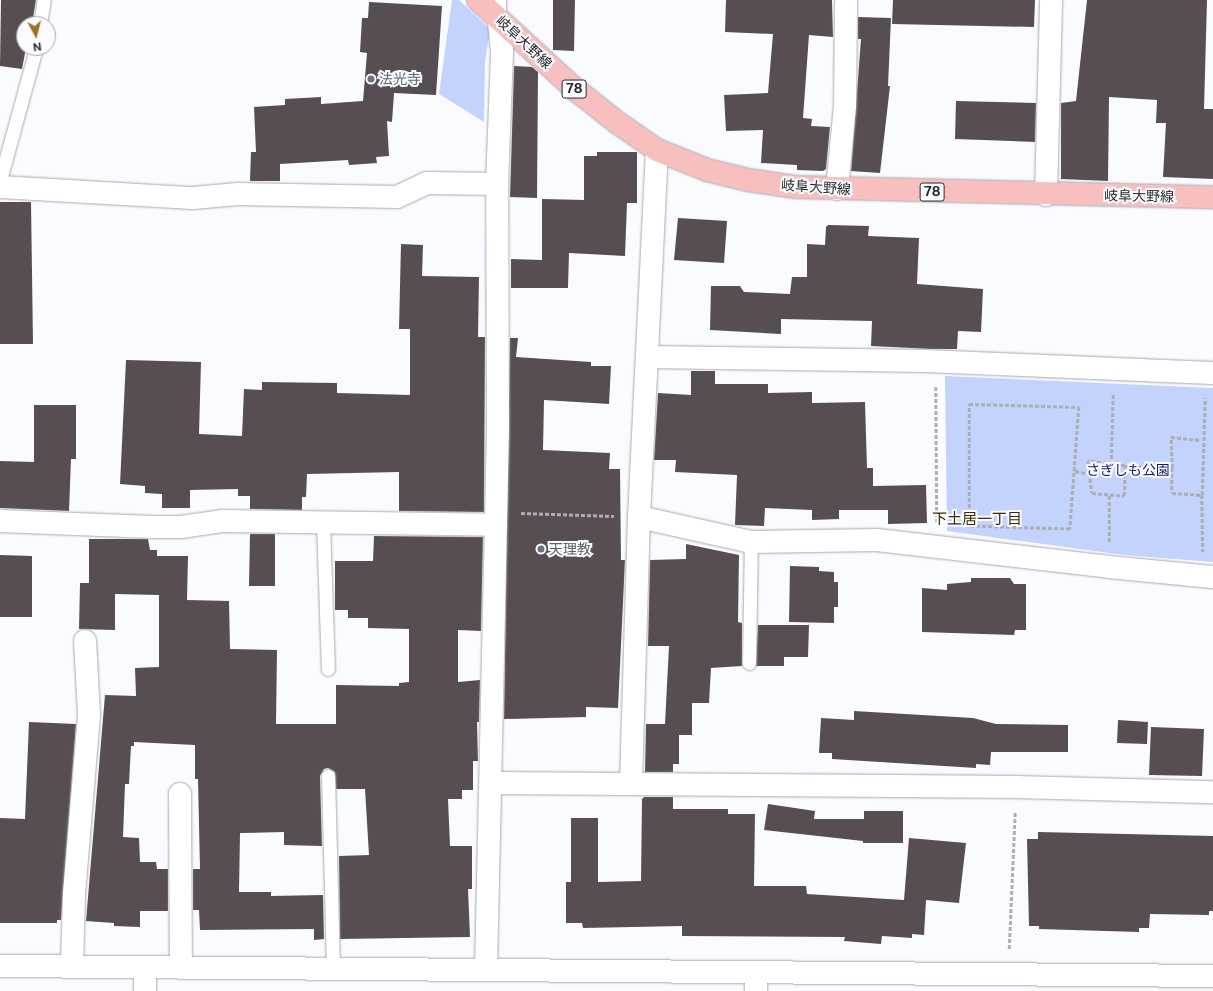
<!DOCTYPE html>
<meta charset="utf-8">
<style>
body{margin:0}
#map{position:relative;width:1213px;height:991px;overflow:hidden;background:#fafbff;font-family:"Public Sans","Noto Sans JP",sans-serif}
div>[style]{position:absolute}
[style*='--x']{left:calc(var(--x)*1px);top:calc(var(--y)*1px);width:calc(var(--w)*1px);rotate:calc(var(--a)*1deg)}
.green>*{inset:0;background:#c4d3fd}
.building>*{inset:0;background:#564e52}
.path>*{height:2.5px;margin-top:-1.25px;transform-origin:0;background:repeating-linear-gradient(90deg,#adaeb2 0 4px,transparent 0 6px)}
.roads{filter:drop-shadow(0 0 1px #a6a9b2) drop-shadow(0 0 1px #a6a9b2)}
.lane>*{height:13px;margin:-6.5px;padding:0 6.5px;transform-origin:6.5px;border-radius:6.5px;background:#fff}
.street>*{height:22px;margin:-11px;padding:0 11px;transform-origin:11px;border-radius:11px;background:#fff}
.secondary>*{height:22px;margin:-11px;padding:0 11px;transform-origin:11px;border-radius:11px;background:#fff}
.primary>*{height:22px;margin:-11px;padding:0 11px;transform-origin:11px;border-radius:11px;background:#f7bfbe}
.dots>*{width:11px;height:11px;translate:-50% -50%;box-sizing:border-box;border:2px solid #fafbff;border-radius:50%}
span{translate:-50% -50%;white-space:nowrap;text-align:center;line-height:1.15;-webkit-text-stroke:4px #fafbff;paint-order:stroke}
.shield-label span{padding:1px 3px;background:#fafbff;border:1px solid;border-radius:3px;-webkit-text-stroke-width:0}
.shield-label{font-size:13px;color:#27292c;font-weight:700}
.street-label{font-size:14px;color:#27292c}
.worship-label{font-size:14px;color:#5b616d}
.left{translate:0 -50%;text-align:left}
.park-label{font-size:14px;color:#131c6a}
.neighbourhood-label{font-size:15px;color:#3e2902}
.north{position:absolute;left:16px;top:16px;width:40px;height:40px;box-sizing:border-box;background:#fafbff;border:1px solid #a6a7ab;border-radius:50%;rotate:173deg;font-size:11px;font-weight:700;line-height:16px;text-align:center;color:#27292c}
.north::after{content:'';display:block;margin:auto;width:14px;height:18px;background:#9d7120;clip-path:polygon(50% 0,100% 100%,50% 72%,0 100%)}
</style>
<div id="map">
<div class="green">
<i style="clip-path:polygon(452px 0,459px 0,490px 29px,485px 63px,484px 122px,439px 94px)"></i>
<i style="clip-path:polygon(945px 376px,1213px 388px,1213px 562px,1124px 555px,947px 531px)"></i>
</div>
<div class="building">
<i style="clip-path:polygon(1px 0,36px 0,32px 24px,24px 24px,24px 48px,26px 48px,22px 69px,0 66px)"></i>
<i style="clip-path:polygon(553px 0,575px 0,574px 51px,553px 50px)"></i>
<i style="clip-path:polygon(726px 0,832px 0,833px 37px,809px 35px,803px 118px,812px 119px,811px 126px,830px 127px,826px 169px,823px 171px,797px 170px,797px 165px,761px 163px,763px 130px,726px 131px,724px 95px,768px 93px,773px 34px,725px 32px)"></i>
<i style="clip-path:polygon(893px 0,1035px 0,1034px 27px,892px 24px)"></i>
<i style="clip-path:polygon(1087px 0,1207px 0,1204px 109px,1213px 109px,1213px 179px,1163px 177px,1166px 123px,1156px 123px,1157px 100px,1109px 97px,1108px 181px,1061px 179px,1061px 103px,1076px 101px)"></i>
<i style="clip-path:polygon(369px 2px,442px 6px,436px 95px,394px 93px,392px 122px,387px 121px,389px 156px,376px 157px,377px 163px,349px 165px,348px 160px,280px 164px,280px 181px,250px 181px,251px 152px,256px 152px,254px 107px,285px 105px,285px 99px,321px 97px,321px 104px,363px 101px,367px 53px,360px 52px,362px 18px,368px 18px)"></i>
<i style="clip-path:polygon(858px 17px,891px 18px,888px 86px,890px 86px,880px 173px,851px 171px,861px 39px,858px 39px)"></i>
<i style="clip-path:polygon(514px 66px,532px 67px,538px 72px,537px 198px,510px 197px)"></i>
<i style="clip-path:polygon(956px 101px,1036px 103px,1035px 142px,955px 139px)"></i>
<i style="clip-path:polygon(597px 152px,637px 152px,637px 203px,627px 203px,625px 256px,569px 253px,568px 288px,511px 288px,511px 259px,542px 260px,542px 199px,584px 200px,584px 156px,597px 156px)"></i>
<i style="clip-path:polygon(0 202px,31px 202px,33px 344px,0 344px)"></i>
<i style="clip-path:polygon(678px 218px,727px 221px,724px 263px,674px 260px)"></i>
<i style="clip-path:polygon(828px 225px,869px 226px,868px 236px,919px 238px,917px 284px,983px 289px,981px 332px,958px 331px,957px 349px,931px 349px,871px 346px,872px 321px,781px 319px,781px 334px,710px 330px,711px 286px,740px 286px,744px 292px,790px 294px,792px 277px,807px 277px,807px 244px,825px 245px,826px 227px)"></i>
<i style="clip-path:polygon(401px 244px,423px 245px,422px 276px,479px 277px,478px 337px,485px 337px,484px 512px,399px 511px,399px 472px,307px 474px,306px 497px,302px 497px,302px 510px,250px 509px,250px 496px,238px 496px,238px 489px,190px 490px,190px 508px,162px 508px,162px 494px,145px 493px,145px 486px,120px 484px,126px 360px,201px 362px,199px 434px,242px 436px,244px 389px,262px 390px,262px 382px,337px 383px,337px 393px,410px 395px,410px 329px,399px 329px)"></i>
<i style="clip-path:polygon(510px 338px,518px 338px,516px 357px,591px 362px,591px 366px,611px 366px,609px 404px,544px 400px,543px 450px,610px 453px,609px 469px,620px 469px,621px 560px,625px 560px,618px 708px,586px 707px,586px 717px,504px 719px)"></i>
<i style="clip-path:polygon(691px 371px,715px 371px,715px 384px,768px 384px,768px 393px,812px 392px,812px 403px,865px 402px,867px 468px,873px 468px,873px 486px,926px 485px,927px 523px,888px 524px,888px 510px,839px 510px,839px 519px,812px 520px,812px 510px,765px 508px,764px 526px,735px 525px,737px 475px,675px 472px,676px 460px,654px 460px,658px 393px,691px 395px)"></i>
<i style="clip-path:polygon(34px 405px,76px 405px,76px 459px,71px 459px,69px 511px,0 508px,0 461px,34px 462px)"></i>
<i style="clip-path:polygon(250px 534px,275px 534px,275px 586px,249px 586px)"></i>
<i style="clip-path:polygon(374px 536px,483px 537px,481px 631px,458px 630px,458px 682px,480px 680px,479px 722px,477px 722px,478px 761px,473px 761px,473px 790px,462px 790px,462px 799px,448px 799px,450px 846px,472px 846px,472px 889px,468px 889px,470px 937px,340px 939px,339px 856px,369px 855px,365px 789px,336px 789px,335px 772px,328px 768px,324px 769px,320px 776px,322px 846px,284px 845px,284px 832px,240px 833px,239px 892px,271px 892px,271px 896px,323px 895px,324px 939px,314px 940px,314px 929px,200px 930px,199px 910px,193px 910px,193px 869px,200px 869px,198px 779px,195px 779px,195px 745px,134px 742px,134px 746px,131px 746px,129px 784px,125px 784px,123px 837px,139px 838px,140px 862px,156px 862px,157px 869px,168px 869px,168px 911px,140px 911px,140px 927px,114px 926px,114px 923px,86px 921px,105px 695px,136px 696px,135px 668px,159px 667px,159px 595px,115px 594px,115px 630px,79px 629px,80px 583px,89px 583px,89px 539px,148px 539px,150px 550px,157px 550px,157px 556px,188px 556px,187px 600px,229px 601px,230px 649px,277px 650px,276px 724px,336px 724px,336px 685px,399px 686px,399px 683px,409px 682px,409px 629px,368px 628px,368px 618px,348px 618px,348px 610px,335px 610px,335px 561px,373px 561px)"></i>
<i style="clip-path:polygon(686px 544px,739px 555px,738px 622px,742px 623px,742px 666px,711px 668px,709px 703px,692px 703px,692px 735px,679px 735px,679px 764px,673px 764px,673px 772px,645px 772px,646px 724px,665px 724px,669px 646px,648px 646px,650px 560px,686px 559px)"></i>
<i style="clip-path:polygon(0 555px,32px 556px,32px 617px,0 617px)"></i>
<i style="clip-path:polygon(790px 566px,819px 567px,819px 571px,834px 572px,834px 582px,838px 582px,838px 607px,834px 607px,834px 623px,789px 622px)"></i>
<i style="clip-path:polygon(971px 578px,1010px 578px,1014px 584px,1026px 584px,1026px 630px,1015px 630px,1014px 635px,922px 632px,922px 588px,947px 590px,947px 584px,971px 582px)"></i>
<i style="clip-path:polygon(758px 625px,809px 625px,808px 657px,784px 657px,784px 666px,756px 666px)"></i>
<i style="clip-path:polygon(854px 711px,973px 718px,996px 724px,1068px 725px,1068px 752px,991px 752px,990px 765px,976px 764px,976px 768px,832px 759px,832px 753px,819px 753px,821px 718px,854px 720px)"></i>
<i style="clip-path:polygon(1118px 720px,1148px 722px,1147px 744px,1117px 743px)"></i>
<i style="clip-path:polygon(29px 722px,76px 724px,61px 920px,57px 920px,57px 923px,0 923px,0 818px,25px 819px)"></i>
<i style="clip-path:polygon(1151px 727px,1204px 729px,1202px 776px,1149px 775px)"></i>
<i style="clip-path:polygon(644px 797px,673px 797px,673px 809px,728px 809px,728px 814px,755px 814px,754px 886px,806px 886px,807px 894px,904px 900px,909px 838px,966px 843px,959px 903px,926px 900px,924px 935px,912px 934px,912px 938px,882px 936px,881px 944px,844px 941px,845px 937px,682px 936px,682px 926px,583px 928px,582px 923px,566px 923px,566px 882px,571px 882px,571px 818px,598px 818px,598px 882px,641px 881px,642px 799px)"></i>
<i style="clip-path:polygon(768px 804px,815px 811px,814px 819px,864px 819px,864px 811px,903px 811px,903px 843px,863px 843px,863px 841px,764px 830px)"></i>
<i style="clip-path:polygon(1038px 832px,1213px 836px,1213px 911px,1209px 911px,1209px 915px,1150px 914px,1149px 928px,1139px 928px,1139px 932px,1039px 929px,1039px 926px,1029px 926px,1027px 839px,1038px 839px)"></i>
</div>
<div class="path">
<i style="--x:936;--y:387;--w:135;--a:89.6"></i>
<i style="--x:969;--y:404;--w:110;--a:1.6"></i>
<i style="--x:1079;--y:407;--w:122;--a:94.2"></i>
<i style="--x:1070;--y:529;--w:101;--a:-178.3"></i>
<i style="--x:969;--y:526;--w:122;--a:-90"></i>
<i style="--x:1111;--y:465;--w:72;--a:-88.4"></i>
<i style="--x:1125;--y:466;--w:37;--a:-172"></i>
<i style="--x:1088;--y:461;--w:32;--a:83"></i>
<i style="--x:1092;--y:493;--w:32;--a:5"></i>
<i style="--x:1124;--y:496;--w:30;--a:-88"></i>
<i style="--x:1125;--y:466;--w:47;--a:2.4"></i>
<i style="--x:1172;--y:468;--w:31;--a:-92"></i>
<i style="--x:1171;--y:437;--w:29;--a:6"></i>
<i style="--x:1172;--y:468;--w:25;--a:90"></i>
<i style="--x:1172;--y:493;--w:30;--a:4"></i>
<i style="--x:1202;--y:495;--w:57;--a:89"></i>
<i style="--x:1075;--y:471;--w:15;--a:11"></i>
<i style="--x:1202;--y:495;--w:97;--a:-88.2"></i>
<i style="--x:521;--y:513;--w:93;--a:1.8"></i>
<i style="--x:1109;--y:542;--w:47;--a:-90"></i>
<i style="--x:1009;--y:949;--w:137;--a:-87.5"></i>
</div>
<div class="roads">
<div class="lane">
<i style="--x:499;--y:0;--w:20;--a:90"></i>
<i style="--x:40;--y:24;--w:24;--a:-81"></i>
<i style="--x:0;--y:180;--w:137;--a:-74.7"></i>
<i style="--x:323;--y:521;--w:148;--a:88.1"></i>
<i style="--x:749;--y:663;--w:121;--a:-89.1"></i>
<i style="--x:328;--y:776;--w:193;--a:88.5"></i>
</div>
<div class="street">
<i style="--x:0;--y:187;--w:193;--a:3.3"></i>
<i style="--x:193;--y:198;--w:45;--a:-5.1"></i>
<i style="--x:238;--y:194;--w:159;--a:1.1"></i>
<i style="--x:397;--y:197;--w:33;--a:-25"></i>
<i style="--x:427;--y:183;--w:70;--a:0.8"></i>
<i style="--x:837;--y:189;--w:83;--a:-84.5"></i>
<i style="--x:845;--y:106;--w:103;--a:-89.4"></i>
<i style="--x:1046;--y:195;--w:195;--a:-88.5"></i>
<i style="--x:647;--y:357;--w:279;--a:0.8"></i>
<i style="--x:926;--y:361;--w:287;--a:2.4"></i>
<i style="--x:639;--y:517;--w:115;--a:12.6"></i>
<i style="--x:751;--y:542;--w:126;--a:-0.9"></i>
<i style="--x:877;--y:540;--w:234;--a:6.6"></i>
<i style="--x:1109;--y:567;--w:104;--a:5.5"></i>
<i style="--x:0;--y:521;--w:152;--a:2.3"></i>
<i style="--x:152;--y:527;--w:29;--a:0"></i>
<i style="--x:181;--y:527;--w:41;--a:-8.3"></i>
<i style="--x:222;--y:521;--w:274;--a:0.8"></i>
<i style="--x:491;--y:783;--w:526;--a:0.44"></i>
<i style="--x:1017;--y:787;--w:196;--a:1.5"></i>
<i style="--x:631;--y:784;--w:267;--a:-88.3"></i>
<i style="--x:639;--y:517;--w:367;--a:-87.2"></i>
<i style="--x:180;--y:794;--w:174;--a:89.7"></i>
<i style="--x:72;--y:966;--w:72;--a:-88.4"></i>
<i style="--x:74;--y:894;--w:181;--a:-85.2"></i>
<i style="--x:89;--y:714;--w:73;--a:-93.1"></i>
<i style="--x:145;--y:967;--w:24;--a:90"></i>
<i style="--x:486;--y:970;--w:543;--a:-88.73"></i>
<i style="--x:498;--y:427;--w:243;--a:-90.2"></i>
<i style="--x:497;--y:184;--w:133;--a:-87.8"></i>
<i style="--x:502;--y:51;--w:31;--a:-96"></i>
<i style="--x:756;--y:991;--w:18;--a:-90"></i>
</div>
<div class="secondary">
<i style="--x:0;--y:966;--w:1213;--a:0.47"></i>
</div>
<div class="primary">
<i style="--x:478;--y:0;--w:133;--a:42.6"></i>
<i style="--x:576;--y:90;--w:53;--a:38.2"></i>
<i style="--x:618;--y:123;--w:47;--a:34.7"></i>
<i style="--x:657;--y:150;--w:54;--a:21.8"></i>
<i style="--x:707;--y:170;--w:42;--a:13.7"></i>
<i style="--x:748;--y:180;--w:49;--a:8.3"></i>
<i style="--x:796;--y:187;--w:417;--a:1.4"></i>
</div>
</div>
<div class="dots">
<i style="left:371px;top:79px;background:#6b7280"></i>
<i style="left:541px;top:549px;background:#6b7280"></i>
</div>
<div class="shield-label">
<span style="left:574px;top:89px">78</span>
<span style="left:932px;top:192px">78</span>
</div>
<div class="street-label">
<span style="left:524px;top:42px;rotate:43deg">岐阜大野線</span>
<span style="left:816px;top:187px;rotate:4deg">岐阜大野線</span>
<span style="left:1139px;top:196px;rotate:1deg">岐阜大野線</span>
</div>
<div class="worship-label">
<span class="left" style="left:379px;top:79px">法光寺</span>
<span class="left" style="left:549px;top:549px">天理教</span>
</div>
<div class="park-label">
<span style="left:1128px;top:470px">さぎしも公園</span>
</div>
<div class="neighbourhood-label">
<span style="left:977px;top:519px">下土居一丁目</span>
</div>
<div class="north">N</div>
</div>
